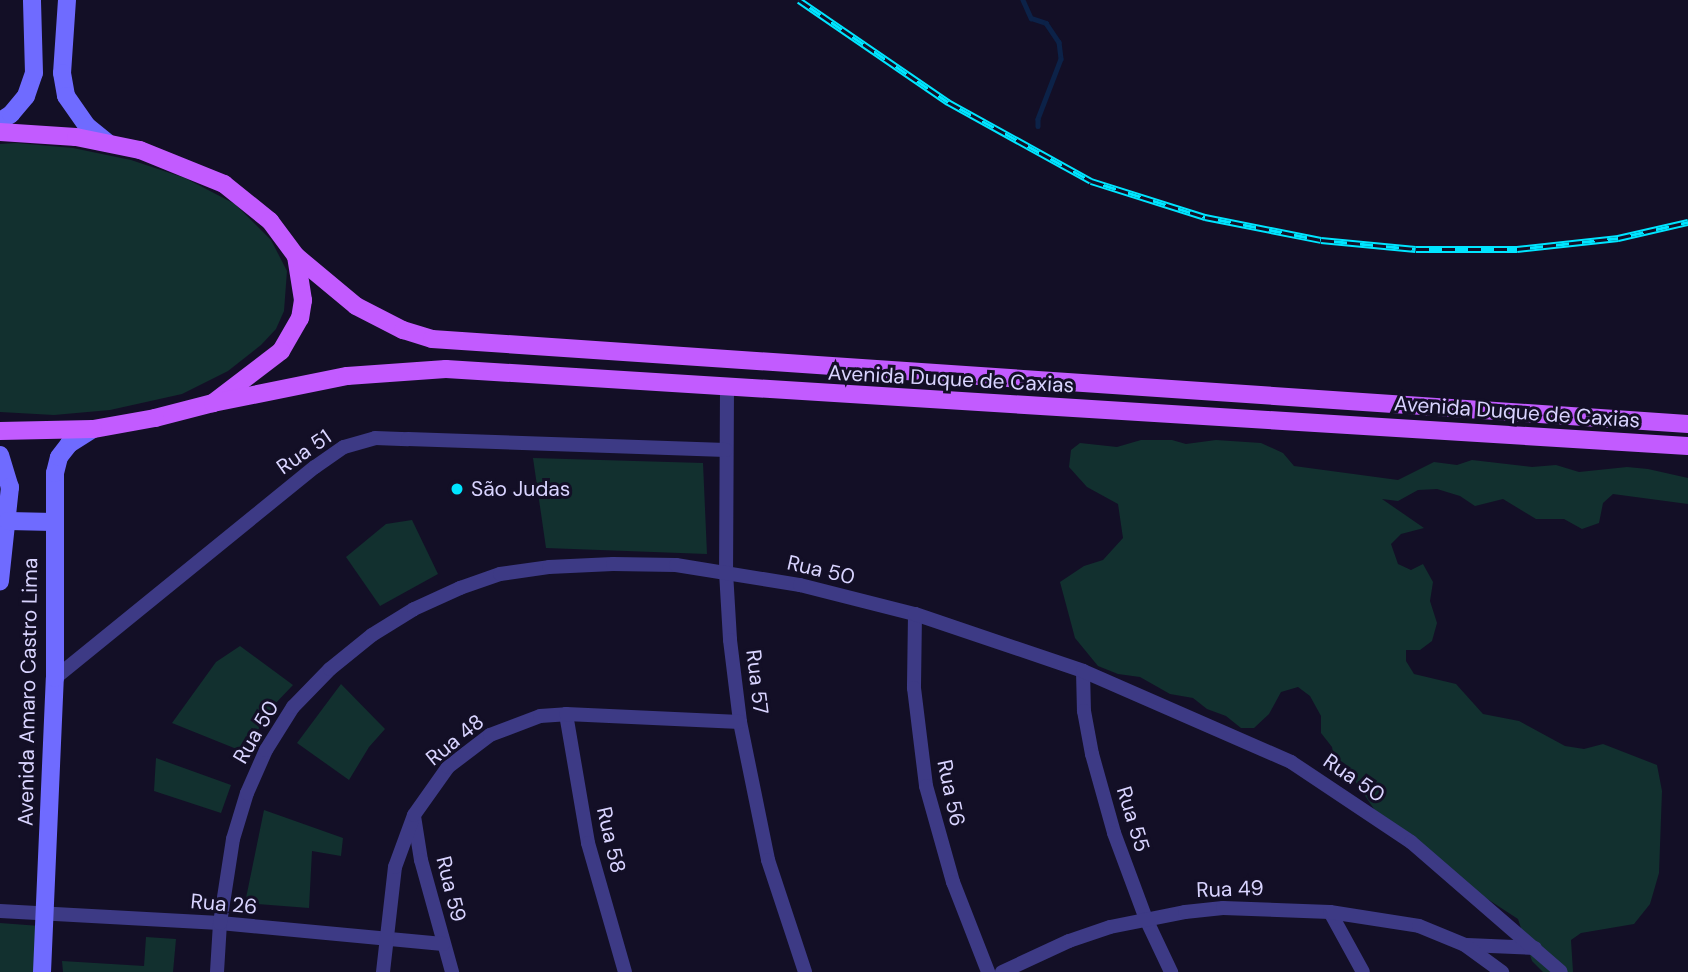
<!DOCTYPE html>
<meta charset="utf-8">
<style>
body{margin:0}
#map{position:relative;width:1688px;height:972px;overflow:hidden;background:#130f26;font-family:"DM Sans",sans-serif}
div>[style]{position:absolute}
[style*='--x']{left:calc(var(--x)*1px);top:calc(var(--y)*1px);width:calc(var(--w)*1px);rotate:calc(var(--a)*1deg)}
.green>*{inset:0;background:#12302f}
.stream>*{height:4.5px;margin:-2.25px;padding:0 2.25px;transform-origin:2.25px;border-radius:2.25px;background:#0c2248}
.street>*{height:14px;margin:-7px;padding:0 7px;transform-origin:7px;border-radius:7px;background:#3d3a85}
.secondary>*{height:18px;margin:-9px;padding:0 9px;transform-origin:9px;border-radius:9px;background:#6f6bff}
.primary>*{height:18px;margin:-9px;padding:0 9px;transform-origin:9px;border-radius:9px;background:#c25bff}
.rail>*{height:7px;margin-top:-3.5px;transform-origin:0;background:repeating-linear-gradient(90deg,#130f26 0 13px,#00e5ff 0 26px);box-sizing:border-box;border-block:2px solid #00e5ff}
.dots>*{width:19px;height:19px;translate:-50% -50%;box-sizing:border-box;border:4px solid #130f26;border-radius:50%}
span{translate:-50% -50%;white-space:nowrap;text-align:center;line-height:1.15;-webkit-text-stroke:6px #130f26;paint-order:stroke}
.street-label{font-size:21px;color:#d9d4ff}
.poi-label{font-size:21px;color:#d9d4ff}
.left{translate:0 -50%;text-align:left}
</style>
<div id="map">
<div class="green">
<i style="clip-path:polygon(16px 143px,73px 148px,131px 160px,185px 178px,235px 204px,271px 240px,287px 271px,284px 311px,276px 329px,261px 345px,228px 371px,182px 394px,110px 410px,54px 415px,0 412px,0 144px)"></i>
<i style="clip-path:polygon(1141px 440px,1172px 440px,1186px 444px,1216px 440px,1261px 443px,1283px 453px,1294px 466px,1398px 480px,1434px 462px,1457px 465px,1472px 460px,1532px 467px,1556px 465px,1579px 472px,1627px 467px,1648px 469px,1688px 478px,1688px 504px,1613px 494px,1603px 503px,1599px 523px,1582px 529px,1564px 519px,1536px 519px,1503px 499px,1475px 506px,1460px 496px,1437px 489px,1418px 490px,1398px 501px,1382px 499px,1424px 528px,1401px 534px,1391px 544px,1398px 564px,1411px 570px,1423px 564px,1433px 582px,1430px 601px,1437px 623px,1432px 641px,1420px 650px,1406px 650px,1406px 661px,1414px 674px,1456px 684px,1483px 714px,1519px 721px,1565px 746px,1584px 749px,1603px 744px,1657px 765px,1662px 791px,1659px 873px,1650px 904px,1634px 924px,1581px 933px,1571px 940px,1573px 972px,1543px 972px,1532px 961px,1518px 919px,1472px 889px,1376px 812px,1355px 781px,1337px 773px,1332px 747px,1321px 733px,1321px 716px,1310px 696px,1298px 687px,1281px 692px,1269px 714px,1254px 728px,1241px 728px,1226px 716px,1207px 709px,1193px 698px,1170px 694px,1140px 677px,1118px 674px,1098px 666px,1075px 638px,1060px 582px,1084px 566px,1103px 560px,1123px 538px,1118px 504px,1087px 487px,1069px 467px,1071px 450px,1080px 443px,1117px 447px)"></i>
<i style="clip-path:polygon(533px 458px,703px 463px,707px 554px,546px 548px)"></i>
<i style="clip-path:polygon(412px 520px,438px 574px,380px 606px,346px 557px,386px 524px)"></i>
<i style="clip-path:polygon(240px 646px,293px 685px,273px 706px,244px 752px,172px 723px,216px 662px)"></i>
<i style="clip-path:polygon(341px 684px,385px 729px,369px 747px,349px 780px,297px 743px)"></i>
<i style="clip-path:polygon(156px 758px,231px 785px,221px 813px,154px 791px)"></i>
<i style="clip-path:polygon(264px 810px,343px 838px,341px 856px,312px 851px,309px 908px,245px 903px)"></i>
<i style="clip-path:polygon(0 923px,40px 926px,38px 972px,0 972px)"></i>
<i style="clip-path:polygon(146px 937px,176px 939px,173px 972px,63px 972px,62px 961px,144px 966px)"></i>
</div>
<div class="stream">
<i style="--x:1023;--y:0;--w:20;--a:66"></i>
<i style="--x:1031;--y:18;--w:16;--a:18"></i>
<i style="--x:1046;--y:23;--w:23;--a:56"></i>
<i style="--x:1059;--y:42;--w:17;--a:83"></i>
<i style="--x:1061;--y:59;--w:64;--a:111"></i>
<i style="--x:1038;--y:119;--w:7;--a:90"></i>
</div>
<div class="street">
<i style="--x:727;--y:388;--w:184;--a:90.3"></i>
<i style="--x:726;--y:572;--w:68;--a:86.6"></i>
<i style="--x:730;--y:640;--w:83;--a:83"></i>
<i style="--x:740;--y:722;--w:141;--a:78.5"></i>
<i style="--x:768;--y:860;--w:118;--a:71.7"></i>
<i style="--x:915;--y:614;--w:74;--a:90.8"></i>
<i style="--x:914;--y:688;--w:99;--a:83"></i>
<i style="--x:926;--y:786;--w:100;--a:74.3"></i>
<i style="--x:953;--y:882;--w:97;--a:68.7"></i>
<i style="--x:1083;--y:671;--w:40;--a:88.6"></i>
<i style="--x:1084;--y:711;--w:44;--a:79.5"></i>
<i style="--x:1092;--y:754;--w:82;--a:74.4"></i>
<i style="--x:1114;--y:833;--w:92;--a:69.6"></i>
<i style="--x:1146;--y:919;--w:59;--a:64.7"></i>
<i style="--x:55;--y:678;--w:335;--a:-39.1"></i>
<i style="--x:315;--y:467;--w:35;--a:-35"></i>
<i style="--x:344;--y:447;--w:32;--a:-16"></i>
<i style="--x:375;--y:438;--w:33;--a:2"></i>
<i style="--x:408;--y:439;--w:318;--a:2"></i>
<i style="--x:566;--y:714;--w:131;--a:80.3"></i>
<i style="--x:588;--y:843;--w:134;--a:74"></i>
<i style="--x:414;--y:816;--w:45;--a:81"></i>
<i style="--x:421;--y:860;--w:116;--a:74.5"></i>
<i style="--x:0;--y:911;--w:220;--a:3.1"></i>
<i style="--x:220;--y:923;--w:224;--a:5.4"></i>
<i style="--x:1330;--y:912;--w:68;--a:61.2"></i>
<i style="--x:1467;--y:945;--w:68;--a:2.5"></i>
<i style="--x:217;--y:972;--w:49;--a:-86.5"></i>
<i style="--x:220;--y:923;--w:85;--a:-81.2"></i>
<i style="--x:233;--y:839;--w:48;--a:-73.1"></i>
<i style="--x:247;--y:793;--w:47;--a:-66.2"></i>
<i style="--x:266;--y:750;--w:51;--a:-57.9"></i>
<i style="--x:293;--y:707;--w:53;--a:-45.8"></i>
<i style="--x:330;--y:669;--w:54;--a:-39"></i>
<i style="--x:372;--y:635;--w:49;--a:-31.8"></i>
<i style="--x:414;--y:609;--w:51;--a:-24.5"></i>
<i style="--x:460;--y:588;--w:42;--a:-19.3"></i>
<i style="--x:500;--y:574;--w:49;--a:-8.1"></i>
<i style="--x:549;--y:567;--w:64;--a:-2.7"></i>
<i style="--x:613;--y:564;--w:63;--a:0.9"></i>
<i style="--x:676;--y:565;--w:126;--a:9.2"></i>
<i style="--x:800;--y:585;--w:119;--a:14.2"></i>
<i style="--x:915;--y:614;--w:177;--a:18.7"></i>
<i style="--x:1083;--y:671;--w:227;--a:23.6"></i>
<i style="--x:1291;--y:762;--w:144;--a:33.7"></i>
<i style="--x:1411;--y:842;--w:198;--a:40.9"></i>
<i style="--x:383;--y:972;--w:106;--a:-83.5"></i>
<i style="--x:395;--y:867;--w:55;--a:-69.9"></i>
<i style="--x:414;--y:815;--w:59;--a:-54.7"></i>
<i style="--x:448;--y:767;--w:53;--a:-37.3"></i>
<i style="--x:490;--y:735;--w:53;--a:-20.8"></i>
<i style="--x:540;--y:716;--w:26;--a:-4"></i>
<i style="--x:566;--y:714;--w:174;--a:2.6"></i>
<i style="--x:1002;--y:972;--w:74;--a:-24.8"></i>
<i style="--x:1069;--y:941;--w:43;--a:-18.9"></i>
<i style="--x:1110;--y:927;--w:76;--a:-11.3"></i>
<i style="--x:1185;--y:912;--w:38;--a:-6"></i>
<i style="--x:1223;--y:908;--w:107;--a:2.1"></i>
<i style="--x:1330;--y:912;--w:90;--a:8.9"></i>
<i style="--x:1419;--y:926;--w:50;--a:22.4"></i>
<i style="--x:1465;--y:945;--w:46;--a:36.1"></i>
</div>
<div class="secondary">
<i style="--x:67;--y:0;--w:73;--a:93.9"></i>
<i style="--x:62;--y:73;--w:23;--a:80"></i>
<i style="--x:66;--y:96;--w:37;--a:55"></i>
<i style="--x:87;--y:126;--w:27;--a:39"></i>
<i style="--x:0;--y:121;--w:13;--a:-32"></i>
<i style="--x:11;--y:114;--w:23;--a:-50"></i>
<i style="--x:26;--y:96;--w:24;--a:-71"></i>
<i style="--x:34;--y:73;--w:73;--a:-91.6"></i>
<i style="--x:0;--y:455;--w:34;--a:73"></i>
<i style="--x:10;--y:487;--w:95;--a:96.1"></i>
<i style="--x:8;--y:521;--w:46;--a:1.2"></i>
<i style="--x:42;--y:972;--w:294;--a:-87.5"></i>
<i style="--x:55;--y:678;--w:205;--a:-90"></i>
<i style="--x:55;--y:473;--w:16;--a:-76"></i>
<i style="--x:59;--y:457;--w:16;--a:-52"></i>
<i style="--x:69;--y:444;--w:28;--a:-32"></i>
</div>
<div class="primary">
<i style="--x:0;--y:132;--w:76;--a:3.8"></i>
<i style="--x:76;--y:137;--w:65;--a:11.5"></i>
<i style="--x:140;--y:150;--w:91;--a:22"></i>
<i style="--x:224;--y:184;--w:59;--a:38.8"></i>
<i style="--x:270;--y:221;--w:44;--a:53.4"></i>
<i style="--x:296;--y:256;--w:45;--a:81"></i>
<i style="--x:303;--y:300;--w:18;--a:99"></i>
<i style="--x:300;--y:318;--w:38;--a:120"></i>
<i style="--x:281;--y:351;--w:86;--a:142.6"></i>
<i style="--x:213;--y:403;--w:60;--a:165.5"></i>
<i style="--x:155;--y:418;--w:63;--a:169.9"></i>
<i style="--x:93;--y:429;--w:93;--a:178.8"></i>
<i style="--x:296;--y:256;--w:78;--a:39.8"></i>
<i style="--x:356;--y:306;--w:53;--a:27.1"></i>
<i style="--x:403;--y:330;--w:30;--a:17"></i>
<i style="--x:432;--y:339;--w:1259;--a:3.87"></i>
<i style="--x:213;--y:403;--w:137;--a:-11.4"></i>
<i style="--x:347;--y:376;--w:99;--a:-4"></i>
<i style="--x:446;--y:369;--w:1244;--a:3.55"></i>
</div>
<div class="rail">
<i style="--x:799;--y:0;--w:181;--a:34.4"></i>
<i style="--x:948;--y:102;--w:163;--a:28.9"></i>
<i style="--x:1091;--y:181;--w:120;--a:17.5"></i>
<i style="--x:1205;--y:217;--w:118;--a:11.2"></i>
<i style="--x:1321;--y:240;--w:95;--a:5.4"></i>
<i style="--x:1416;--y:249;--w:101;--a:0"></i>
<i style="--x:1517;--y:249;--w:102;--a:-6.2"></i>
<i style="--x:1618;--y:238;--w:72;--a:-12.9"></i>
</div>
<div class="dots">
<i style="left:457px;top:489px;background:#00e5ff"></i>
</div>
<div class="street-label">
<span style="left:951px;top:379px;rotate:3deg">Avenida Duque de Caxias</span>
<span style="left:1517px;top:412px;rotate:4deg">Avenida Duque de Caxias</span>
<span style="left:304px;top:452px;rotate:-35deg">Rua 51</span>
<span style="left:821px;top:570px;rotate:13deg">Rua 50</span>
<span style="left:757px;top:682px;rotate:83deg">Rua 57</span>
<span style="left:28px;top:692px;rotate:-89deg">Avenida Amaro Castro Lima</span>
<span style="left:256px;top:732px;rotate:-60deg">Rua 50</span>
<span style="left:455px;top:740px;rotate:-39deg">Rua 48</span>
<span style="left:1354px;top:778px;rotate:34deg">Rua 50</span>
<span style="left:951px;top:793px;rotate:78deg">Rua 56</span>
<span style="left:1133px;top:819px;rotate:73deg">Rua 55</span>
<span style="left:611px;top:840px;rotate:77deg">Rua 58</span>
<span style="left:451px;top:889px;rotate:76deg">Rua 59</span>
<span style="left:1230px;top:889px;rotate:-2deg">Rua 49</span>
<span style="left:224px;top:904px;rotate:5deg">Rua 26</span>
</div>
<div class="poi-label">
<span class="left" style="left:471px;top:489px">São Judas</span>
</div>
</div>
